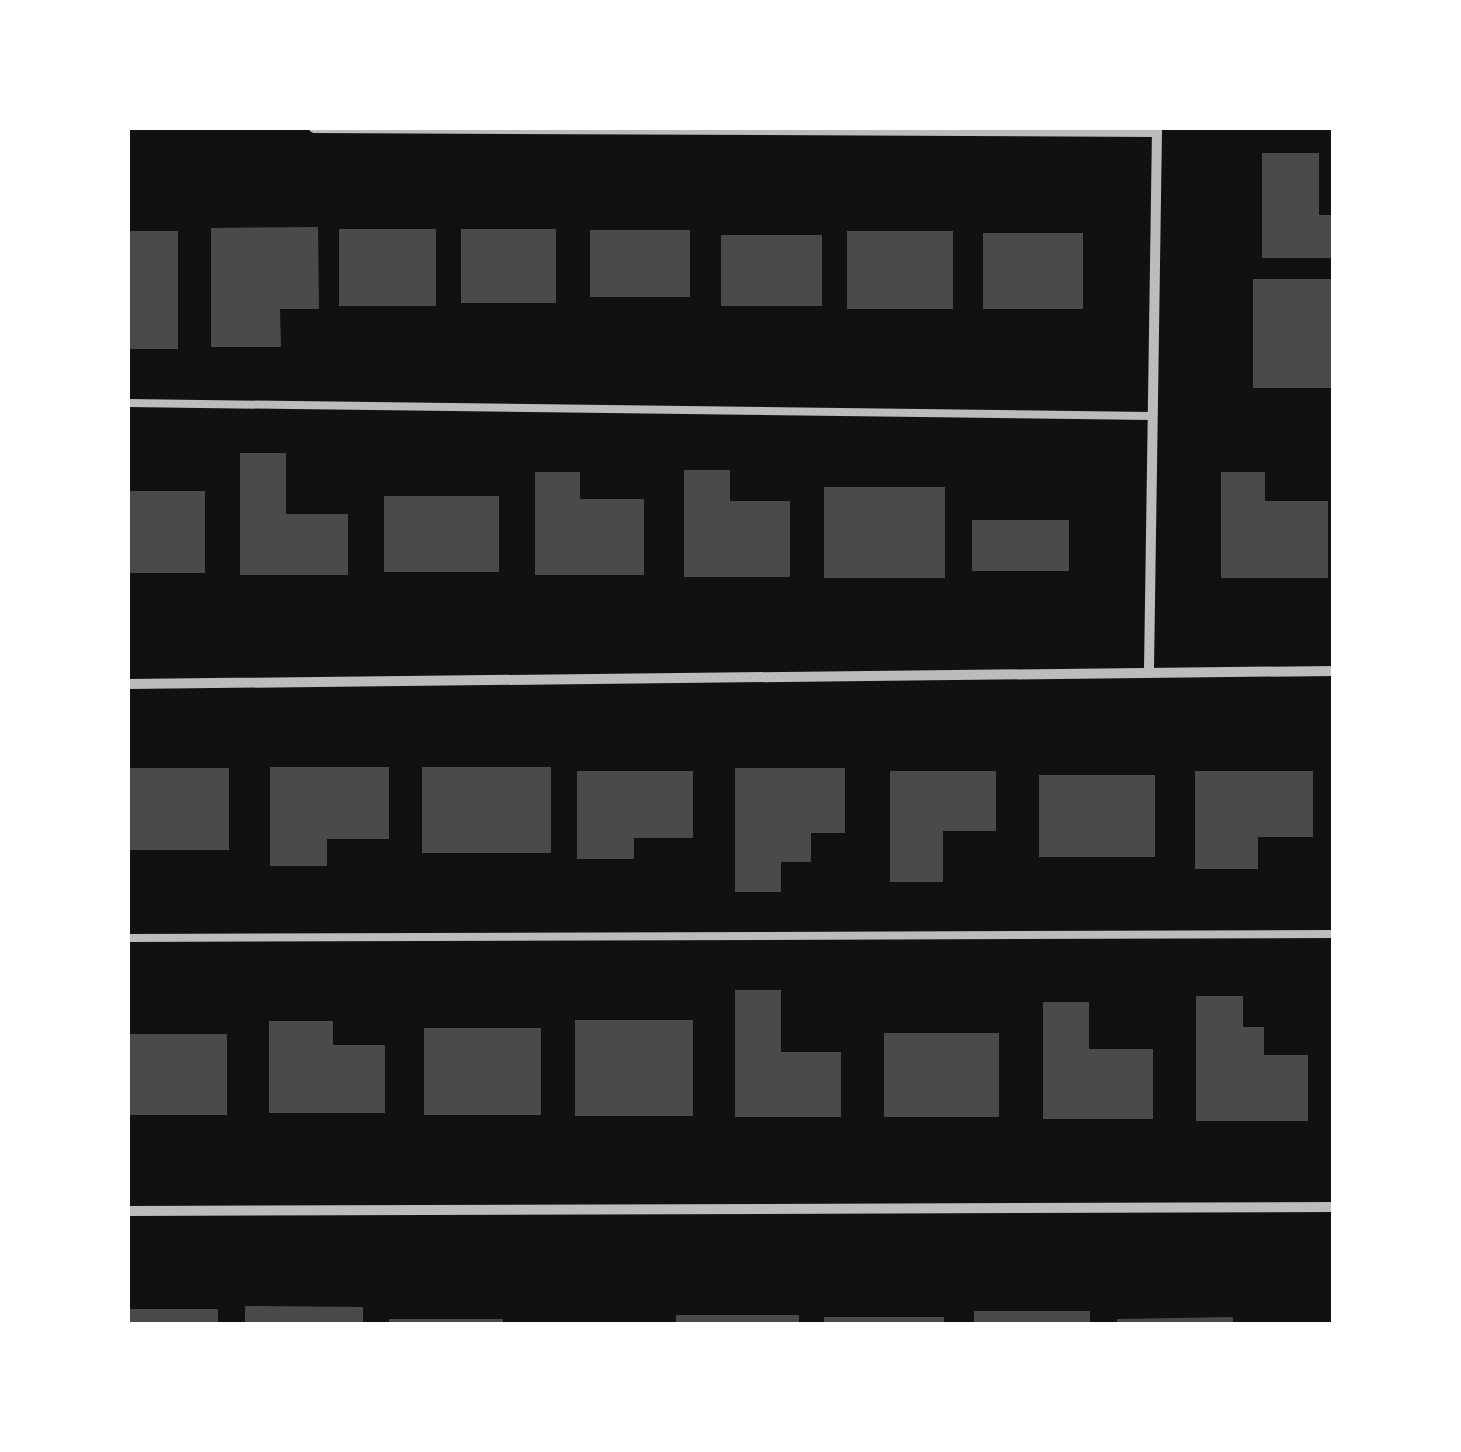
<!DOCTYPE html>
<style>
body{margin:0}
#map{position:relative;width:1461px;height:1452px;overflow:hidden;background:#111;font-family:Barlow,sans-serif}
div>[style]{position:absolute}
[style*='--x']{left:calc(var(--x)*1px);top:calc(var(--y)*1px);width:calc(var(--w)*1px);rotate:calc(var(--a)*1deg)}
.building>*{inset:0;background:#4a4a4a}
.service>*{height:8px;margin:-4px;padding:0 4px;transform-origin:4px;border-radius:4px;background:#bcbcbc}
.minor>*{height:10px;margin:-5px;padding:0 5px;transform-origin:5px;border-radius:5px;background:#bcbcbc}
span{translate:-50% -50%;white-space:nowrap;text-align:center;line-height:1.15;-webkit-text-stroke:8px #fff;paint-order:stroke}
.frame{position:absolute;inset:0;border:130px solid #fff;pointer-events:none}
</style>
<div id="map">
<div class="building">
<i style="clip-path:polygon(1262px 153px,1319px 153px,1319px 215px,1334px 215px,1334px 258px,1262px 258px)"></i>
<i style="clip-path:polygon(318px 227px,319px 309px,280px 309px,281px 347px,211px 347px,211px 228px)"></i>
<i style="clip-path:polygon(339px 229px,436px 229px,436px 306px,339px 306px)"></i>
<i style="clip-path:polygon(461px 229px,556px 229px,556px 303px,461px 303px)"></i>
<i style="clip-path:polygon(590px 230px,690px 230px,690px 297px,590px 297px)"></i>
<i style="clip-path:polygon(128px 231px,178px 231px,178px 349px,128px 349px)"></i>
<i style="clip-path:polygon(847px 231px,953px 231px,953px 309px,847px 309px)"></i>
<i style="clip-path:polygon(983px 233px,1083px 233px,1083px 309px,983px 309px)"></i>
<i style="clip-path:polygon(721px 235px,822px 235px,822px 306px,721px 306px)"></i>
<i style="clip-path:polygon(1253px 279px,1331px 279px,1331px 388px,1253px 388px)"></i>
<i style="clip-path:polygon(240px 453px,286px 453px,286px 514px,348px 514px,348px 575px,240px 575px)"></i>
<i style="clip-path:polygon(684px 470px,730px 470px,730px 501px,790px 501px,790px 577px,684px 577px)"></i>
<i style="clip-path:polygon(535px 472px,580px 472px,580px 499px,644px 499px,644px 575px,535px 575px)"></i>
<i style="clip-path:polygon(1221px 472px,1265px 472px,1265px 501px,1328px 501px,1328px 578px,1221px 578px)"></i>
<i style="clip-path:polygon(824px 487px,945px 487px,945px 578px,824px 578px)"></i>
<i style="clip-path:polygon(128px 491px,205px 491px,205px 573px,128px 573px)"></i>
<i style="clip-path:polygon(384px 496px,499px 496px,499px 572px,384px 572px)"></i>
<i style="clip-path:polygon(972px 520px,1069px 520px,1069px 571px,972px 571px)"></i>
<i style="clip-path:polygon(270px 767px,389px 767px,389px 839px,327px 839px,327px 866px,270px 866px)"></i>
<i style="clip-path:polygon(422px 767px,551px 767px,551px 853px,422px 853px)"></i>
<i style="clip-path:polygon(128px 768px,229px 768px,229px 850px,128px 850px)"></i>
<i style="clip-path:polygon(735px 768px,845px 768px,845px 833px,811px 833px,811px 862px,781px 862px,781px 892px,735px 892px)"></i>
<i style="clip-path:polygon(577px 771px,693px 771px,693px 838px,634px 838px,634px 859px,577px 859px)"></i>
<i style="clip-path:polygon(890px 771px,996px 771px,996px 831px,943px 831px,943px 882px,890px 882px)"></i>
<i style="clip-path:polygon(1195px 771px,1313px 771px,1313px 837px,1258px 837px,1258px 869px,1195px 869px)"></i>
<i style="clip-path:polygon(1039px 775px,1155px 775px,1155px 857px,1039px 857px)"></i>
<i style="clip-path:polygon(735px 990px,781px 990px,781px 1052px,841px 1052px,841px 1117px,735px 1117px)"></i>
<i style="clip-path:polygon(1196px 996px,1243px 996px,1243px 1027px,1264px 1027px,1264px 1055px,1308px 1055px,1308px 1121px,1196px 1121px)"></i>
<i style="clip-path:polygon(1043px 1002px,1089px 1002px,1089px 1049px,1153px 1049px,1153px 1119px,1043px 1119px)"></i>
<i style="clip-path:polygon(575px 1020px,693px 1020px,693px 1116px,575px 1116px)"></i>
<i style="clip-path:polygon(269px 1021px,333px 1021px,333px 1045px,385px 1045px,385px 1113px,269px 1113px)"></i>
<i style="clip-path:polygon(424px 1028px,541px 1028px,541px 1115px,424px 1115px)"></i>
<i style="clip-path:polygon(884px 1033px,999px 1033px,999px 1117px,884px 1117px)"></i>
<i style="clip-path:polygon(128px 1034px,227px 1034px,227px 1115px,128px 1115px)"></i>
<i style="clip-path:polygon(245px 1306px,363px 1307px,363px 1324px,245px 1324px)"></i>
<i style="clip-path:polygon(128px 1309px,218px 1309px,218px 1324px,128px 1324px)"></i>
<i style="clip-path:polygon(974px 1311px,1090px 1311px,1090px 1324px,974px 1324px)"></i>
<i style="clip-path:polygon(676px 1315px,799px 1315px,799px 1324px,676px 1324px)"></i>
<i style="clip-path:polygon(824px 1317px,944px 1317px,944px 1324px,824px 1324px)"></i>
<i style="clip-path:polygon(1233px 1317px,1233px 1324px,1117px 1324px,1117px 1319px)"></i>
<i style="clip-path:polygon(389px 1319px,503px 1319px,503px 1324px,389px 1324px)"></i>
</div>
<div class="service">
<i style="--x:128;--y:403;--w:1024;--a:0.73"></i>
<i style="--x:128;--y:938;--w:1206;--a:-0.19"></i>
</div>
<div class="minor">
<i style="--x:314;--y:128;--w:843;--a:0.27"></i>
<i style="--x:1149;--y:669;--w:541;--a:-89.15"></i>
<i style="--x:128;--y:684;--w:1206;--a:-0.62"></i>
<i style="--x:128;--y:1211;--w:1206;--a:-0.19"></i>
</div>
<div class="frame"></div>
</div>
